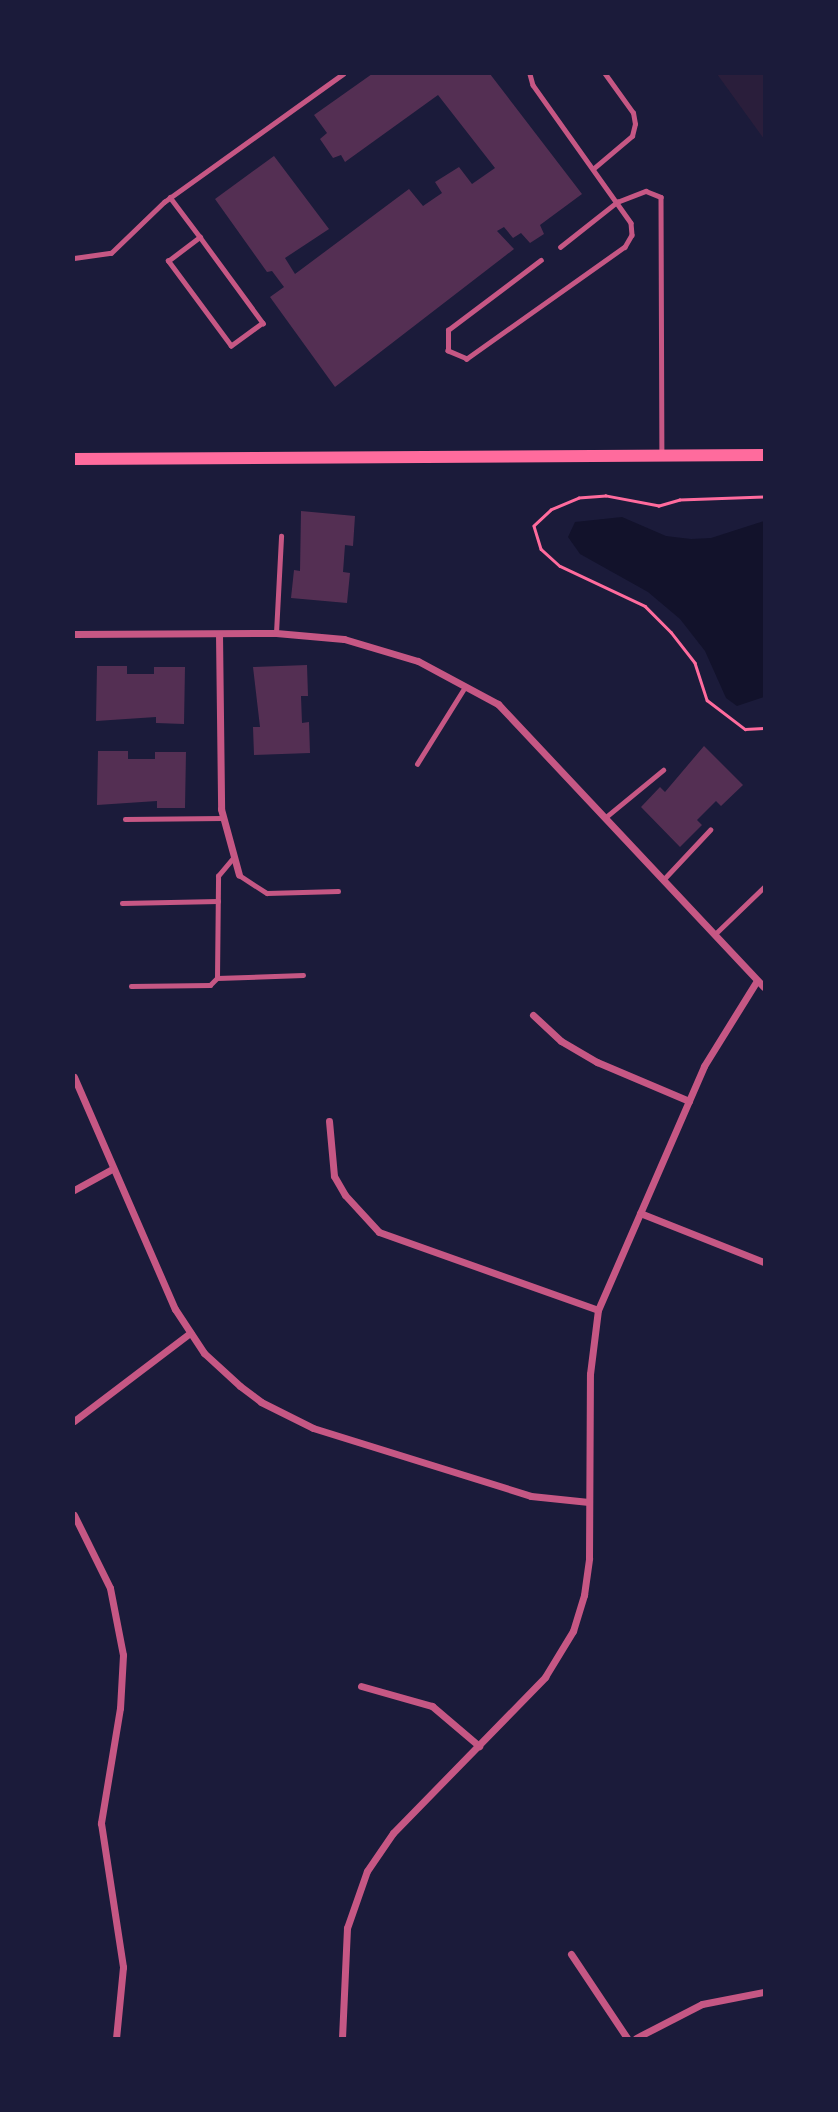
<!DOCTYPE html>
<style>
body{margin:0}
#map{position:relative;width:838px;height:2112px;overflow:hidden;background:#1b1b3a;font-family:"Fira Sans",sans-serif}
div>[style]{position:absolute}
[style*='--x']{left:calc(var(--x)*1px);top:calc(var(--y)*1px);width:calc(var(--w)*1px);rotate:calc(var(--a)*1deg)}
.green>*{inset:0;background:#2a1e3b}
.water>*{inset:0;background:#12122b}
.building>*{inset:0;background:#542f53}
.path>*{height:2.5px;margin:-1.25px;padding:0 1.25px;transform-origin:1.25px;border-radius:1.25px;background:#ff6b9d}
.service>*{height:4.5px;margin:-2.25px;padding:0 2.25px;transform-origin:2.25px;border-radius:2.25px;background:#c65784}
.minor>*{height:7px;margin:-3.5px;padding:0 3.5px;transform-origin:3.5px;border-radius:3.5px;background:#c65784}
.secondary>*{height:12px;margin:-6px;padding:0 6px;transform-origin:6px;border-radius:6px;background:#ff6b9d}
span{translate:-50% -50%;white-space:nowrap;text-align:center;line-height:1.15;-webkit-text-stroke:5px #1b1b3a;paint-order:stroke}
.frame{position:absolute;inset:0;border:75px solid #1b1b3a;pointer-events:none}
</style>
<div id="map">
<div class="green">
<i style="clip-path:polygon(716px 74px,764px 74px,764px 139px,717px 74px)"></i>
</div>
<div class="water">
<i style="clip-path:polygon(622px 517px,666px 536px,691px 539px,711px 538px,764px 521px,764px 697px,737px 706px,726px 698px,705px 651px,680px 619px,648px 592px,580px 554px,568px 537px,575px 522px)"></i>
</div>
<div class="building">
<i style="clip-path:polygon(372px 74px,490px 74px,582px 194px,540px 225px,544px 234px,530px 243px,521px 233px,513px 238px,504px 227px,497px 231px,514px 249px,335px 387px,270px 297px,284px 287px,272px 271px,267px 272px,215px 199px,274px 156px,329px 229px,285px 258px,295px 274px,409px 189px,423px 206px,442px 193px,435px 182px,459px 167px,472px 184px,495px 168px,438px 95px,345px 162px,341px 155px,333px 158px,320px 139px,327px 133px,314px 115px)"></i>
<i style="clip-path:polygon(301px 511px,355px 516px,353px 546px,345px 545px,343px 572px,350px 573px,347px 603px,291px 598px,294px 570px,300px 571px)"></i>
<i style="clip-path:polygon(307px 665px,308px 696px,301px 696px,302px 723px,309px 722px,310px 753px,254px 755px,253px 727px,260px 727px,253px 667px)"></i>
<i style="clip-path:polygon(97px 666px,127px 666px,127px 674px,154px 674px,154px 667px,185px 667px,184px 724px,156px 723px,156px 717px,96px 721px)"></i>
<i style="clip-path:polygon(704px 746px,743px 785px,721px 806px,716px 801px,697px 820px,702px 825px,680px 847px,641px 807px,660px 787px,665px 792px)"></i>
<i style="clip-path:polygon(98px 751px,128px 751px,128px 759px,155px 759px,155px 752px,186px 752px,185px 808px,157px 808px,157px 801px,97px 805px)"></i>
</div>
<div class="path">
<i style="--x:764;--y:497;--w:84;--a:178"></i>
<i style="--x:680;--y:500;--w:22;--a:164"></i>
<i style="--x:659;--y:506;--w:54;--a:-169.3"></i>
<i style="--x:606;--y:496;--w:27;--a:176"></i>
<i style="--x:579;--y:498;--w:30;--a:157"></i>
<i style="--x:551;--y:510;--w:23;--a:137"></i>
<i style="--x:534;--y:526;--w:24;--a:73"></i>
<i style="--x:541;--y:549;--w:25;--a:42"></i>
<i style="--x:560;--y:566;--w:94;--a:25.2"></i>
<i style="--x:645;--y:606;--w:37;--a:45"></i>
<i style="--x:671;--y:632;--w:39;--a:52"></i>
<i style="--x:695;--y:663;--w:39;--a:72"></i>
<i style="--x:707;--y:700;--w:48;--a:37.3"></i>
<i style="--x:745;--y:729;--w:19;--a:-3"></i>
</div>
<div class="service">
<i style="--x:530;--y:74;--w:11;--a:75"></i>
<i style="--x:533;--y:85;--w:169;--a:54.6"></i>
<i style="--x:631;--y:223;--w:12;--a:85"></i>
<i style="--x:632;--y:235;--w:14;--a:120"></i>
<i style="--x:625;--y:247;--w:194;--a:144.7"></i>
<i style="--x:467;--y:359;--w:21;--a:-157"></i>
<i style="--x:448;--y:351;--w:21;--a:-90"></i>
<i style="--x:448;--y:330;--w:116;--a:-37"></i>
<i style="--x:593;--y:169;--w:51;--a:-40.2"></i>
<i style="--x:632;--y:136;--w:12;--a:-76"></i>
<i style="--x:635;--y:124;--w:11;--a:-100"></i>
<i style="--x:633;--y:113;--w:48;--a:-125.7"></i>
<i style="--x:170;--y:197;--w:50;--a:53.1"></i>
<i style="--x:200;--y:237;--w:107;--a:53.8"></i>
<i style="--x:263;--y:323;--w:39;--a:144"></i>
<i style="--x:231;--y:346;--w:106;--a:-126.5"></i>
<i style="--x:168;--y:261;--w:40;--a:-37"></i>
<i style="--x:560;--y:247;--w:73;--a:-38.3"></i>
<i style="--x:617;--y:202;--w:31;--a:-21"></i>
<i style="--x:646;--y:191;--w:16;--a:22"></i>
<i style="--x:661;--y:197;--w:258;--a:89.8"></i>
<i style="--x:74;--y:258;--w:37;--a:-8"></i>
<i style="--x:111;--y:253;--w:74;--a:-43.9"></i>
<i style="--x:164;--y:202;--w:220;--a:-35.6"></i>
<i style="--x:276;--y:633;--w:97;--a:-87"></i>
<i style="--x:417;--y:764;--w:91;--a:-58.1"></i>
<i style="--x:606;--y:817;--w:74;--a:-39.5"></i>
<i style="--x:125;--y:819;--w:98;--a:-0.6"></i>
<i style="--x:239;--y:875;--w:33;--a:33"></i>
<i style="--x:267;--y:893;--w:71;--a:-1.6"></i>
<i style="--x:663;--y:880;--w:69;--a:-46.8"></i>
<i style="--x:122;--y:903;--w:96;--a:-1.2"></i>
<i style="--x:714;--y:935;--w:69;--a:-43.8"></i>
<i style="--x:217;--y:978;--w:102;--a:-89.4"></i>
<i style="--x:218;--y:876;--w:23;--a:-50"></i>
<i style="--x:131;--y:986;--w:79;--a:-0.7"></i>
<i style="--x:210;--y:985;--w:10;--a:-45"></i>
<i style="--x:217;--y:978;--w:86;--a:-2"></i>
</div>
<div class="minor">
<i style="--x:74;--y:634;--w:202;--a:-0.3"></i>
<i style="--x:276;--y:633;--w:68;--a:5"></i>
<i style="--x:344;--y:639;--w:77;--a:16.6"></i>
<i style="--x:418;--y:661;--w:91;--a:28.3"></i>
<i style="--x:498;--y:704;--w:388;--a:46.8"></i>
<i style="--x:219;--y:634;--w:175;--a:89.3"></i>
<i style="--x:221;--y:809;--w:68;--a:74.7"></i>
<i style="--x:533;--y:1015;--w:38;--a:43"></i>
<i style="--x:561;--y:1041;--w:42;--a:30.3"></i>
<i style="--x:597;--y:1062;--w:100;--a:23"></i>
<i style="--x:74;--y:1077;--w:253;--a:66.5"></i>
<i style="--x:175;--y:1309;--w:53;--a:56.6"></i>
<i style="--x:204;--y:1353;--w:49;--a:42.5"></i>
<i style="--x:240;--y:1386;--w:26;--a:37"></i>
<i style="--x:261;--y:1402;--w:58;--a:26.6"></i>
<i style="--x:313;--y:1428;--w:228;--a:17.3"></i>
<i style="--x:531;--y:1496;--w:58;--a:5.9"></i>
<i style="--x:329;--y:1121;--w:55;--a:84.8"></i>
<i style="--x:334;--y:1176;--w:22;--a:60"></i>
<i style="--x:345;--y:1195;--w:50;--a:47.4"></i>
<i style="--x:379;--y:1232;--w:232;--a:19.6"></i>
<i style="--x:74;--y:1190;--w:43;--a:-28.9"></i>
<i style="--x:640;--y:1213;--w:133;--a:21.6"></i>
<i style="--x:74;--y:1421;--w:146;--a:-37.2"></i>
<i style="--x:74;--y:1515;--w:81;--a:63.7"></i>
<i style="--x:110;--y:1588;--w:68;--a:79"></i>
<i style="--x:123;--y:1655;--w:53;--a:93.2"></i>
<i style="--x:120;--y:1708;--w:117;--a:99.4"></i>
<i style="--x:101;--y:1823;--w:146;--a:81.3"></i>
<i style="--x:123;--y:1967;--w:71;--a:95.6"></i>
<i style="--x:361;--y:1686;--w:74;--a:15.7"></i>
<i style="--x:432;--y:1706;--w:62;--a:40.4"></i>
<i style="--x:571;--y:1954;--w:101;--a:56.3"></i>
<i style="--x:342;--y:2038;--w:110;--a:-87.4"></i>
<i style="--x:347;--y:1928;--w:60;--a:-70.7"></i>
<i style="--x:367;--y:1871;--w:46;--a:-55.6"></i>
<i style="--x:393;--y:1833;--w:218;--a:-45.7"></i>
<i style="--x:545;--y:1677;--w:54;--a:-58.7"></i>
<i style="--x:573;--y:1631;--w:38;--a:-73"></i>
<i style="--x:584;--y:1595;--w:37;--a:-82"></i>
<i style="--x:589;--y:1558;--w:184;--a:-89.7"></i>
<i style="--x:590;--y:1374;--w:64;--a:-82.9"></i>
<i style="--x:598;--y:1310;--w:266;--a:-66.5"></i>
<i style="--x:704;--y:1066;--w:99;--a:-58.2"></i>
<i style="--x:636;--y:2038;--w:74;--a:-27.3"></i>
<i style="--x:702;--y:2004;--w:63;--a:-11"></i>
</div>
<div class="secondary">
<i style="--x:74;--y:459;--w:690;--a:-0.33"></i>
</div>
<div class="frame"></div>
</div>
